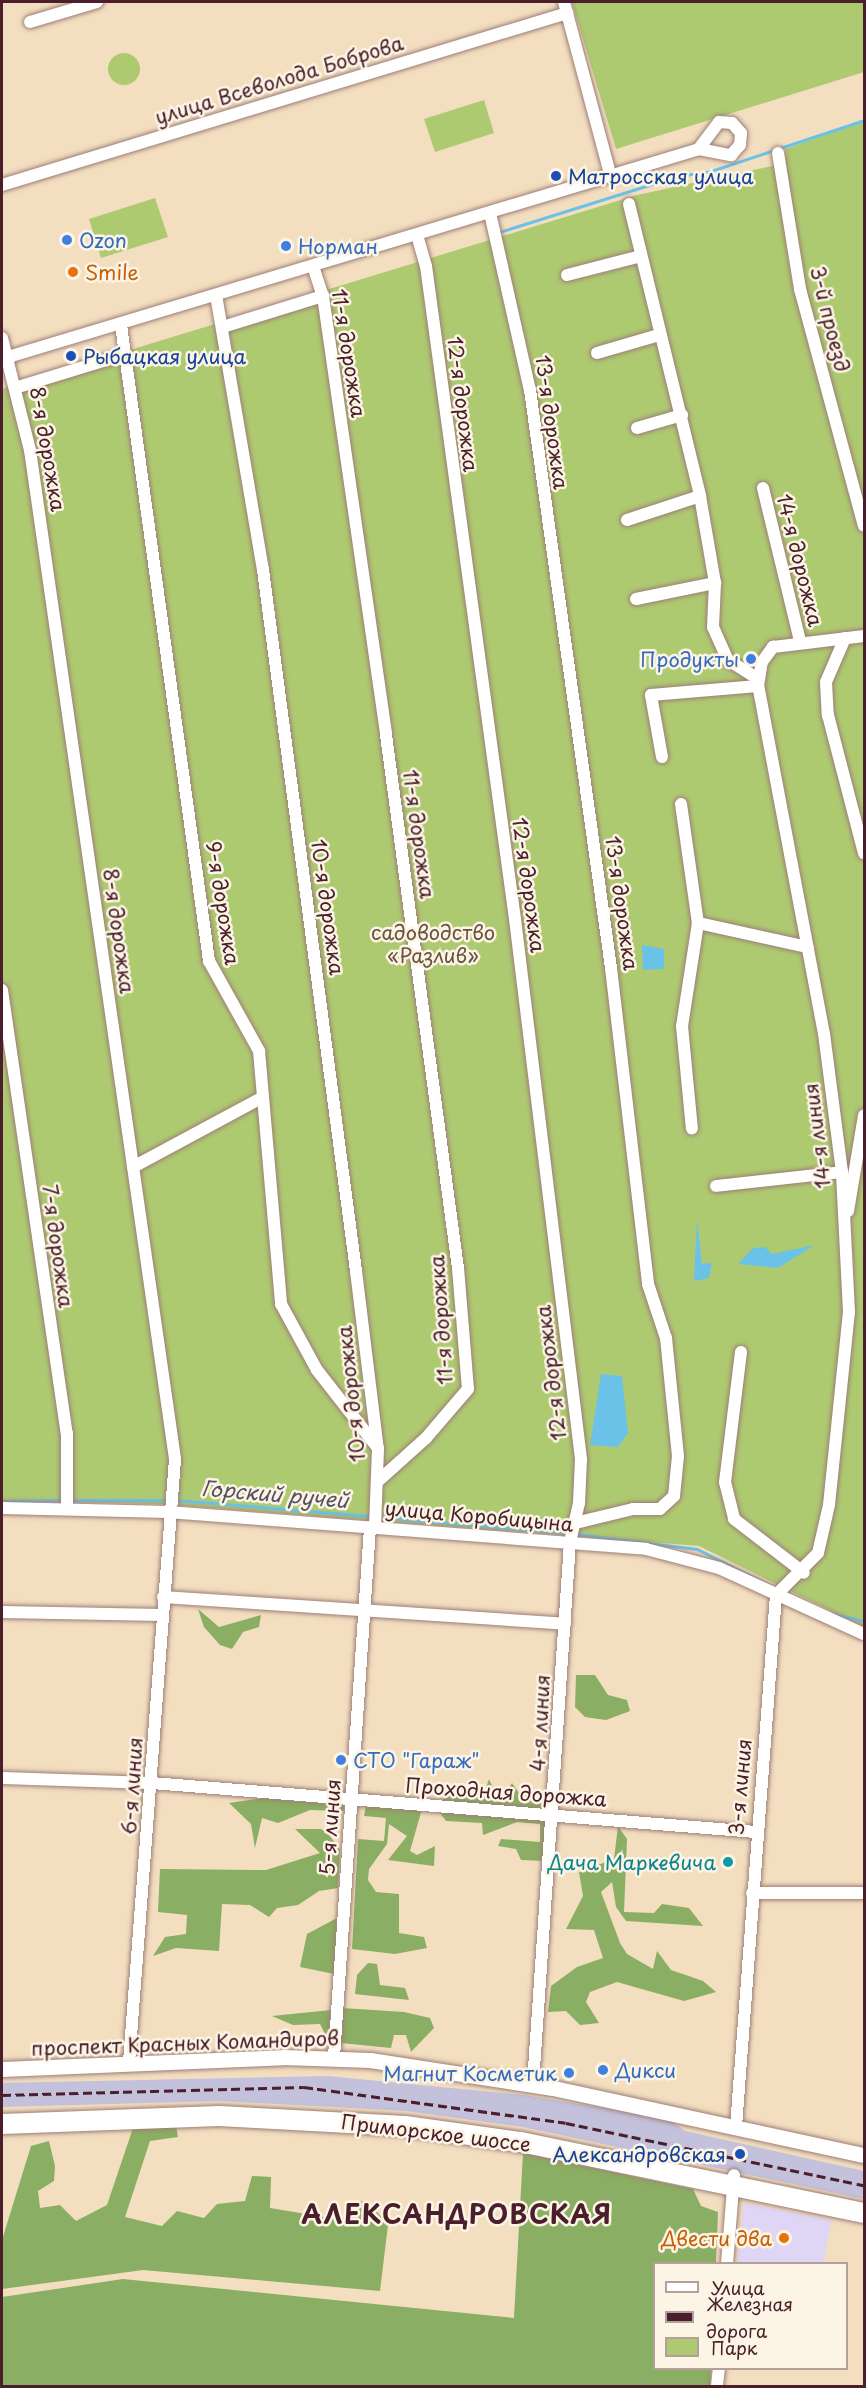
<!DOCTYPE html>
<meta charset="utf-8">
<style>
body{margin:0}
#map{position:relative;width:866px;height:2388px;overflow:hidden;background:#f3dec0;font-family:"Playpen Sans",sans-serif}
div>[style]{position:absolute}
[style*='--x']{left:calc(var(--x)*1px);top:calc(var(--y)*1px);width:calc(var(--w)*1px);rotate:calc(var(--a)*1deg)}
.built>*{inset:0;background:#dfd5f5}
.industrial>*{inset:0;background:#c3c1db}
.green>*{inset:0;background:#aeca71}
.round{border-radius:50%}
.forest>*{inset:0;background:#8aae63}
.water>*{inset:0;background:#6ac2e8}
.stream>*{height:3px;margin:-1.5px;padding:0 1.5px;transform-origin:1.5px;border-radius:1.5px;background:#6ac2e8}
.roads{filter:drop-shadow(0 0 2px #9e7e76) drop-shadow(0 0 2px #9e7e76)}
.minor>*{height:12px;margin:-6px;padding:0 6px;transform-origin:6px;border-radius:6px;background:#fff}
.tertiary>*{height:15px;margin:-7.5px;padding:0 7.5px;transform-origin:7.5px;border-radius:7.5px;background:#fff}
.trunk>*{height:20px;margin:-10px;padding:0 10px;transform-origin:10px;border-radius:10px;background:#fff}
.rail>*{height:3px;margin-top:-1.5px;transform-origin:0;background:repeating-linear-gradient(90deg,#4a1f2b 0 9px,transparent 0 13.5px)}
.dots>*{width:16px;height:16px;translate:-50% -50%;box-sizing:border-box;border:3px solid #fcf5e5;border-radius:50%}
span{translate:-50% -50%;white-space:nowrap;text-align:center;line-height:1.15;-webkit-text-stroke:5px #fcf5e5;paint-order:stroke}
.street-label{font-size:20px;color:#4a1f2b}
.transit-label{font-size:20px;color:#164399}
.left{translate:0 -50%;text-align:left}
.right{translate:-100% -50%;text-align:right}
.shop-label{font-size:20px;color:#366cbe}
.food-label{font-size:20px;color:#c56008}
.park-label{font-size:20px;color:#685240}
.culture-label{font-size:20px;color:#0d838f}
.water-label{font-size:21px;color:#545064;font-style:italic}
.district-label{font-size:26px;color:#4a1f2b;font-weight:700;letter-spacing:1.5px}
.frame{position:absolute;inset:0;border:3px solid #4a1f2b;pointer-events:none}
.legend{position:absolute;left:653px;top:2262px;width:195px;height:108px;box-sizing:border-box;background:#fcf5e5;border:2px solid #b59f9b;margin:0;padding:8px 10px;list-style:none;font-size:18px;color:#4a1f2b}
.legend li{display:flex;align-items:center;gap:12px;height:30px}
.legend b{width:30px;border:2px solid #b59f9b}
</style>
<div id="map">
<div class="built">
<i style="clip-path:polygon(744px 2203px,831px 2220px,824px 2263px,737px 2263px)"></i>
</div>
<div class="industrial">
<i style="clip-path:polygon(328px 2076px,524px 2095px,669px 2119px,685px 2131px,864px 2171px,864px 2199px,523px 2127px,406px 2111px,219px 2101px,2px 2107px,2px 2083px)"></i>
</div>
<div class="green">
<i style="clip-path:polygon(572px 2px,864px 2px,864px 72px,616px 149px)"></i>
<i class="round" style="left:108px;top:53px;width:32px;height:32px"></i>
<i style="clip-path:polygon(484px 100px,494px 133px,435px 152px,424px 119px)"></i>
<i style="clip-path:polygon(864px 121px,864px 1627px,699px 1546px,162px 1504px,2px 1501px,2px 389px,637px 195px,786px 163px,785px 149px)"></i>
<i style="clip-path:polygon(155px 198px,168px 237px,101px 258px,89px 219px)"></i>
</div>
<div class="forest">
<i style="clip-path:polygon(198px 1609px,219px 1627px,261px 1615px,259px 1627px,243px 1632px,232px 1649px,220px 1645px,204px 1627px)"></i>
<i style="clip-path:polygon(576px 1675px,595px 1675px,608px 1695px,627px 1700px,630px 1711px,606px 1720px,585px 1717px,575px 1707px)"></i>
<i style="clip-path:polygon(489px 1779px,495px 1793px,506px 1792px,512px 1783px,519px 1793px,549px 1800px,548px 1810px,439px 1803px,450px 1792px,484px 1794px)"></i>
<i style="clip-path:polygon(263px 1798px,344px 1805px,344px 1811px,310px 1810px,278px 1823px,262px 1818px,255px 1848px,251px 1824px,229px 1803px)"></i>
<i style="clip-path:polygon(366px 1805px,422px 1809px,410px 1851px,417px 1855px,435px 1846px,434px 1866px,388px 1860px,407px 1836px,389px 1824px,387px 1844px,369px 1869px,368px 1880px,376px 1892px,399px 1894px,399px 1933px,424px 1937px,427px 1948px,395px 1954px,352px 1949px,358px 1839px,384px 1841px,386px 1818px,364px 1816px)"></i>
<i style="clip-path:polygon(438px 1810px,547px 1816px,545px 1861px,521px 1860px,516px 1849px,498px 1846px,501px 1839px,540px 1842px,540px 1824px,517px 1822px,483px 1835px,482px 1823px,446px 1821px)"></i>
<i style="clip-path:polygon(618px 1826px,627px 1839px,624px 1912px,654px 1913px,662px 1904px,689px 1908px,703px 1926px,626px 1921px,616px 1907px,612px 1882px,601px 1892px,620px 1943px,627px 1954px,653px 1969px,657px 1951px,671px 1970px,703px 1981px,716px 1992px,684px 2001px,617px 1982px,590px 1992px,586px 2002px,599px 2023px,580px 2025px,566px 2011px,548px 2012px,551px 1986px,577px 1967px,603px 1958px,594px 1930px,566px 1929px,583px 1896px,579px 1872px,614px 1859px)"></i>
<i style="clip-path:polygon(295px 1829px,325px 1829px,340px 1850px,338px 1888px,319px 1891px,298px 1905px,277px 1908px,269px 1917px,250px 1905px,222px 1904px,219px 1951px,176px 1948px,153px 1956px,165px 1937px,186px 1934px,187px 1915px,158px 1912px,160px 1869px,266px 1870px,320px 1853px)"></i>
<i style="clip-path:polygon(337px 1918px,334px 1974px,300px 1967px,307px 1934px)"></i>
<i style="clip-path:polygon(368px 1963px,377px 1964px,380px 1985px,405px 1988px,409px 2000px,355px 1994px,357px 1975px)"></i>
<i style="clip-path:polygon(342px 2008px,404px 2012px,430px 2018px,434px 2028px,411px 2052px,406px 2035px,394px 2035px,391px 2048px,341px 2043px)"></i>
<i style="clip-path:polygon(331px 2010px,329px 2042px,320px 2024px,293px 2025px,272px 2016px)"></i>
<i style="clip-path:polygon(176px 2126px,178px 2137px,150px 2141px,125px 2217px,162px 2226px,177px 2211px,204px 2218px,217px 2204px,245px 2201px,252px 2176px,271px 2177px,270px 2208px,342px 2220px,354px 2201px,369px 2202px,388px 2225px,380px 2291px,143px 2270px,2px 2289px,2px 2240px,31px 2146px,49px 2141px,55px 2166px,54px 2181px,38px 2191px,40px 2208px,60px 2205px,76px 2221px,107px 2205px,133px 2128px)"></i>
<i style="clip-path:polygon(523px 2153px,693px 2189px,701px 2206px,718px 2212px,716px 2263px,654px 2264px,654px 2368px,711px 2369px,710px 2386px,2px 2386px,2px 2297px,123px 2279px,514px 2318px)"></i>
</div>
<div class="water">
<i style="clip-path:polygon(642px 945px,664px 949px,664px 969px,643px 970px)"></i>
<i style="clip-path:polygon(697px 1220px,702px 1264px,712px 1263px,709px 1278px,694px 1281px)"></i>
<i style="clip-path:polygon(815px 1245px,778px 1268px,738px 1264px,753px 1248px,765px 1247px,772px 1254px)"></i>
<i style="clip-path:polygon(601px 1374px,622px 1376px,628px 1433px,618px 1447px,590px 1445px)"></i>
</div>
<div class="stream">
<i style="--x:499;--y:232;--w:188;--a:-17.4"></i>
<i style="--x:678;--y:176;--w:30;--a:-8"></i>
<i style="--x:708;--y:172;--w:164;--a:-18.4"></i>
<i style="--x:72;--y:1500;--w:96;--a:0"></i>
<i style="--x:176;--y:1500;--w:197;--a:4.7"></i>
<i style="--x:2;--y:1501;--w:61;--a:-0.9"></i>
<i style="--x:380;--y:1517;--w:190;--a:4.8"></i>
<i style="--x:577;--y:1534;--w:121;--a:7.1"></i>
<i style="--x:697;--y:1549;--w:78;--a:26.6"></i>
<i style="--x:830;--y:1613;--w:35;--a:13"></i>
</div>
<div class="roads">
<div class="minor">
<i style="--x:564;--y:2;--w:181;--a:75"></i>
<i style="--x:30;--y:22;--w:70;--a:-16.6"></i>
<i style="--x:778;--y:153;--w:138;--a:80.8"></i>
<i style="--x:800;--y:289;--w:245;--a:74.9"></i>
<i style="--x:2;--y:185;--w:591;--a:-16.93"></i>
<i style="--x:629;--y:204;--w:301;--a:76.3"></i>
<i style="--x:700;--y:496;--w:88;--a:80.2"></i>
<i style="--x:715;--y:583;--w:44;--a:92.6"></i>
<i style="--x:713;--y:627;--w:36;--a:66"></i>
<i style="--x:728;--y:660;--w:36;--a:32"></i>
<i style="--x:490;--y:213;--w:181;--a:77.3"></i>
<i style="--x:530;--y:390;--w:584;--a:82.02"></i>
<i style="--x:611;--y:968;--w:318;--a:83.3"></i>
<i style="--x:648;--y:1284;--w:57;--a:71.6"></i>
<i style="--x:666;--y:1338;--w:119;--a:84.2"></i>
<i style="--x:678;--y:1456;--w:40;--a:95.7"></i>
<i style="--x:674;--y:1496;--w:19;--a:137"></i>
<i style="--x:660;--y:1509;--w:27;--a:180"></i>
<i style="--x:633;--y:1509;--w:60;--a:166.4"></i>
<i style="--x:417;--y:235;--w:32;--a:74"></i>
<i style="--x:426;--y:266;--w:659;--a:82.24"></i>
<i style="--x:515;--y:919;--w:544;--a:83.03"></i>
<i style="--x:581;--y:1459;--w:44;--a:92.6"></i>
<i style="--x:579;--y:1503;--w:40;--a:103"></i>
<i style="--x:570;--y:1542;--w:543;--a:93.91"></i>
<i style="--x:313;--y:266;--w:32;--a:72"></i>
<i style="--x:323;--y:296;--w:443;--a:81.8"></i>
<i style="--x:386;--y:735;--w:538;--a:82.31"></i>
<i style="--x:458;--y:1268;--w:121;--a:85.3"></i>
<i style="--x:468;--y:1389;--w:65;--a:130.6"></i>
<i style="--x:426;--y:1438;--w:64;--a:138.1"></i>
<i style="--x:567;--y:275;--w:76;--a:-14.4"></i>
<i style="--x:216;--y:295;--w:279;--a:80.3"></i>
<i style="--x:263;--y:570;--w:707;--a:82.44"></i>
<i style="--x:356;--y:1271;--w:179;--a:83"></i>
<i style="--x:378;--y:1449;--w:78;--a:92.2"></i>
<i style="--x:121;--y:325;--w:642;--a:82.12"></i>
<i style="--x:209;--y:961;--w:103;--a:60.9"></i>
<i style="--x:259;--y:1051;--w:254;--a:85"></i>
<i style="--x:281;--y:1304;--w:75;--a:61.4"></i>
<i style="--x:317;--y:1370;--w:99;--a:52"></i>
<i style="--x:226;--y:326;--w:102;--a:-17.2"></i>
<i style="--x:2;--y:338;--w:115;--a:76"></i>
<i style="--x:30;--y:450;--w:1019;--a:81.82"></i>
<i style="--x:175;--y:1459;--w:606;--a:94.36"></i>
<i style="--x:597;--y:353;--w:65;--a:-16.2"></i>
<i style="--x:8;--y:357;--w:722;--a:-16.75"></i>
<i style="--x:699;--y:149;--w:33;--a:11"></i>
<i style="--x:731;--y:155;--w:13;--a:-48"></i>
<i style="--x:740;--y:145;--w:12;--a:-85"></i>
<i style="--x:741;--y:133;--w:13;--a:-132"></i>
<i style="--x:732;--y:123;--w:13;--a:-176"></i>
<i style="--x:719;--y:122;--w:34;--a:127"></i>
<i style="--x:18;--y:387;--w:113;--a:-17"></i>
<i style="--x:637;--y:428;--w:47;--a:-16.1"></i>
<i style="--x:763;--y:488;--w:157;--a:76.4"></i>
<i style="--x:627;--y:520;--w:77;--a:-18.2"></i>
<i style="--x:636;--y:599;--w:81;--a:-11.4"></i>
<i style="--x:845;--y:638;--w:48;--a:113.4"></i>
<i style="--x:826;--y:682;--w:33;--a:87"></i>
<i style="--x:828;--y:715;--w:143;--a:75.4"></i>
<i style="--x:662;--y:757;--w:63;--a:-100.1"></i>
<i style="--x:651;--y:695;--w:107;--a:-4.8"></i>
<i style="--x:681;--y:804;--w:120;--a:81.9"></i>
<i style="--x:698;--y:923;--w:104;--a:98.8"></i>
<i style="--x:682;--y:1026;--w:103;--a:84.5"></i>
<i style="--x:698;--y:923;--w:112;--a:12.4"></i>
<i style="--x:2;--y:990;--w:448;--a:81.7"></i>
<i style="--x:67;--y:1433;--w:74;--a:90"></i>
<i style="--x:133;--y:1167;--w:145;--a:-28.3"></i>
<i style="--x:716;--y:1186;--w:127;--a:-6.3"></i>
<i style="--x:848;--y:1211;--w:97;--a:-80.5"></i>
<i style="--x:741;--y:1352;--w:131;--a:97"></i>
<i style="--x:725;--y:1482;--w:38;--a:76"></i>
<i style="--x:734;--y:1519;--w:88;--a:37.6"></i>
<i style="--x:2;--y:1508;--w:166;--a:1.4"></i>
<i style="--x:168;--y:1512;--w:479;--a:4.4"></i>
<i style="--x:646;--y:1549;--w:75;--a:14.6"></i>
<i style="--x:719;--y:1568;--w:159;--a:24.5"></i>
<i style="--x:163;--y:1597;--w:403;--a:3.8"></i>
<i style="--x:2;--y:1612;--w:160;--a:1.1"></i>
<i style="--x:2;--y:1778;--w:150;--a:1.9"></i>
<i style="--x:152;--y:1783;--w:606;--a:4.64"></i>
<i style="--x:752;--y:1893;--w:112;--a:0"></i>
<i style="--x:334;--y:2057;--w:531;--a:-86.11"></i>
<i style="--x:736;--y:2127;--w:534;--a:-85.7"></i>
<i style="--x:776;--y:1595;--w:59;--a:-45"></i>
<i style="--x:818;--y:1553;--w:49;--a:-77.1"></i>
<i style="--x:829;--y:1505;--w:194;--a:-84.1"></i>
<i style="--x:849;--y:1312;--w:140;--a:-92.9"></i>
<i style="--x:842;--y:1172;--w:139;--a:-97.4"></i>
<i style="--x:824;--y:1034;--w:354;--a:-100.7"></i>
<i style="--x:758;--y:686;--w:24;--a:-81"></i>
<i style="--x:762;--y:662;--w:19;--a:-54"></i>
<i style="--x:773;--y:647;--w:92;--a:-6.9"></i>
<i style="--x:727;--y:2264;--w:89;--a:-85.5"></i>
<i style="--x:717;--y:2386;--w:18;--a:-84"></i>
</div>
<div class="tertiary">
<i style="--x:2;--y:359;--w:6;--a:-18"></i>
<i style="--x:2;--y:2069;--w:281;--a:-2.4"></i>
<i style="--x:283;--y:2057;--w:87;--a:2"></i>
<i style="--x:370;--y:2060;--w:185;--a:8.7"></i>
<i style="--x:553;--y:2088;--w:318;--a:12.2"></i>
</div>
<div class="trunk">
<i style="--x:2;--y:2124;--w:217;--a:-2.1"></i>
<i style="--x:219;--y:2116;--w:186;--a:3.1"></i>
<i style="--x:405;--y:2126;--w:117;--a:7.9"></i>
<i style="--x:521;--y:2142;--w:350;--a:11.7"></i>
</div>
</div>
<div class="rail">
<i style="--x:2;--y:2095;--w:302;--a:-1.5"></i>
<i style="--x:304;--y:2087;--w:264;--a:7.8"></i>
<i style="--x:566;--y:2123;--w:304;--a:11.8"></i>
</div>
<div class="dots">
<i style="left:556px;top:176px;background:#1a4fb4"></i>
<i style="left:67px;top:240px;background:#3f7fe0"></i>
<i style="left:286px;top:246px;background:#3f7fe0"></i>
<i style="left:73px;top:272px;background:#e8710a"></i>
<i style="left:71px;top:356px;background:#1a4fb4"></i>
<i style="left:751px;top:659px;background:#3f7fe0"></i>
<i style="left:341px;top:1760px;background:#3f7fe0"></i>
<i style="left:728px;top:1862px;background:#0f9aa8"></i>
<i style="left:603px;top:2070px;background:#3f7fe0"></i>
<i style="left:569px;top:2073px;background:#3f7fe0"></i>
<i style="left:740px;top:2154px;background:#1a4fb4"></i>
<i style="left:784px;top:2238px;background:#e8710a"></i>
</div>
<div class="street-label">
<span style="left:279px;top:80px;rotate:-17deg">улица Всеволода Боброва</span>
<span style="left:830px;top:319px;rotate:76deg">3-й проезд</span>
<span style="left:349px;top:353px;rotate:81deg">11-я дорожка</span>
<span style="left:463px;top:404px;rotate:83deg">12-я дорожка</span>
<span style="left:552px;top:422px;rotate:82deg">13-я дорожка</span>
<span style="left:48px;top:449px;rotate:80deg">8-я дорожка</span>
<span style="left:800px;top:560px;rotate:76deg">14-я дорожка</span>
<span style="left:419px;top:834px;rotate:82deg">11-я дорожка</span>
<span style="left:529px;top:885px;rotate:82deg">12-я дорожка</span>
<span style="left:223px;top:903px;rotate:81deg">9-я дорожка</span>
<span style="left:622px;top:903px;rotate:82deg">13-я дорожка</span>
<span style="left:328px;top:907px;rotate:82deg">10-я дорожка</span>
<span style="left:119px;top:931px;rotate:82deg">8-я дорожка</span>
<span style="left:817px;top:1136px;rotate:-97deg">14-я линия</span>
<span style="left:58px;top:1246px;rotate:82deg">7-я дорожка</span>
<span style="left:441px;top:1320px;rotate:-94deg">11-я дорожка</span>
<span style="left:551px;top:1373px;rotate:-97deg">12-я дорожка</span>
<span style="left:351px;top:1394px;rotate:-96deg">10-я дорожка</span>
<span style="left:479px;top:1516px;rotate:5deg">улица Коробицына</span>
<span style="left:540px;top:1723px;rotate:-87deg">4-я линия</span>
<span style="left:132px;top:1786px;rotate:-86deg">6-я линия</span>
<span style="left:740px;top:1787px;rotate:-85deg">3-я линия</span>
<span style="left:506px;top:1792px;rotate:4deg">Проходная дорожка</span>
<span style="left:330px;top:1827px;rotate:-86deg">5-я линия</span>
<span style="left:185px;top:2043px;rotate:-2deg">проспект Красных Командиров</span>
<span style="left:436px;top:2133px;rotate:7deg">Приморское шоссе</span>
</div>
<div class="transit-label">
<span class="left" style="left:568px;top:176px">Матросская улица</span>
<span class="left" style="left:83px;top:356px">Рыбацкая улица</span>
<span class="right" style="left:726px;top:2154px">Александровская</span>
</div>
<div class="shop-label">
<span class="left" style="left:79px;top:240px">Ozon</span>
<span class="left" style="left:298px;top:246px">Норман</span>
<span class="right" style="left:739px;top:659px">Продукты</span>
<span class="left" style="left:353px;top:1760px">СТО "Гараж"</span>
<span class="left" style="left:615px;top:2070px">Дикси</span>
<span class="right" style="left:557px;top:2073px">Магнит Косметик</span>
</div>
<div class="food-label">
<span class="left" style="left:85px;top:272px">Smile</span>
<span class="right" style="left:772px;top:2238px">Двести два</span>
</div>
<div class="park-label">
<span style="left:433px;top:944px">садоводство<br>«Разлив»</span>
</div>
<div class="culture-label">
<span class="right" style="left:716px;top:1862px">Дача Маркевича</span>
</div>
<div class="water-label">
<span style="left:275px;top:1493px;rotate:5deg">Горский ручей</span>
</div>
<div class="district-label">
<span style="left:457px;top:2214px">АЛЕКСАНДРОВСКАЯ</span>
</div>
<div class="frame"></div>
<ul class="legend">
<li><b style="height:8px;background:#fff"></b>Улица</li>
<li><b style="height:8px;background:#4a1f2b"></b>Железная дорога</li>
<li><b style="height:16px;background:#aeca71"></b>Парк</li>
</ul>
</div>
